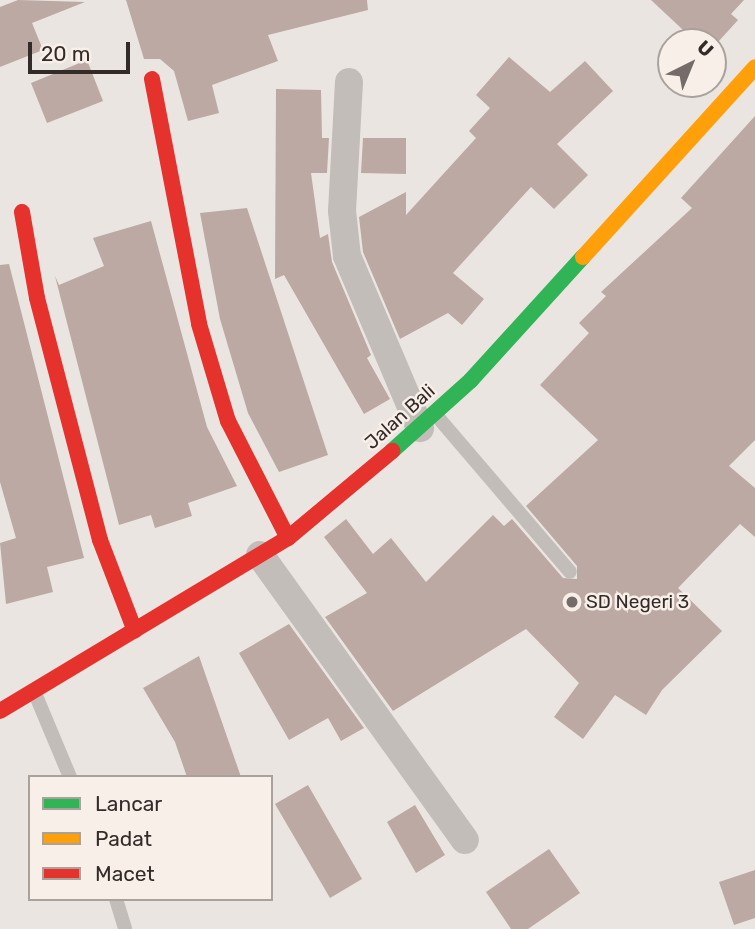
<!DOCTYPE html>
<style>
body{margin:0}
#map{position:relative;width:755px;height:929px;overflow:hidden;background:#eae5e0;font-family:Rubik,sans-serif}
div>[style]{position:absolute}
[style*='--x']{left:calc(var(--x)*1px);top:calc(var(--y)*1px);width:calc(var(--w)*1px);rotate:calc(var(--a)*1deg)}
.building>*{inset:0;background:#bca9a4}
.lane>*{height:14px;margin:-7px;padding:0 7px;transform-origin:7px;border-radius:7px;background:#c3bdba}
.street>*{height:28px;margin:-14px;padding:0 14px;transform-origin:14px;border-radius:14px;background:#c3bdba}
.fast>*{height:16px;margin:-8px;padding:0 8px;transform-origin:8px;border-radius:8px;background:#30b455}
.slow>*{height:16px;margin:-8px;padding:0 8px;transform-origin:8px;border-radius:8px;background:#ff9f0a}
.jam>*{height:16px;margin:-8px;padding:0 8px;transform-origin:8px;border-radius:8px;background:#e5322d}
.dots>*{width:19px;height:19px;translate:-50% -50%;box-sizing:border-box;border:4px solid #f7efe8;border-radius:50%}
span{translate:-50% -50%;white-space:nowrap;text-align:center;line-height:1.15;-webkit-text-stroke:5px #f7efe8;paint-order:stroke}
.street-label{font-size:19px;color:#332b28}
.poi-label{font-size:19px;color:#332b28}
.left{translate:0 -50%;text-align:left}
.legend{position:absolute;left:28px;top:775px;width:245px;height:126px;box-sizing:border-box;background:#f7efe8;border:2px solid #a9a19b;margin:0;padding:9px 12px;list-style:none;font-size:21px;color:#332b28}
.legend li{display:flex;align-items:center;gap:14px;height:35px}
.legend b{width:35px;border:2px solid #a9a19b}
.north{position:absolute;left:657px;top:28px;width:70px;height:70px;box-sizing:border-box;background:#f7efe8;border:2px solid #a9a19b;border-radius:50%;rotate:43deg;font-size:19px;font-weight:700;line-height:28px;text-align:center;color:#332b28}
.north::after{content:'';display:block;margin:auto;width:24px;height:32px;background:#736c68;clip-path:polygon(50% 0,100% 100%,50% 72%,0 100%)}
.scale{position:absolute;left:28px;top:42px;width:102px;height:32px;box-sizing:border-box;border:4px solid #332b28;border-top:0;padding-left:9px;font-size:21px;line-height:24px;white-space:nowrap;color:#332b28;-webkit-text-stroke:5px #f7efe8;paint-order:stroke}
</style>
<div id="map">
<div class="building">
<i style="clip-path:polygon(18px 0,85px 2px,32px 23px,43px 50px,0 67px,0 7px)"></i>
<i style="clip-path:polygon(126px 0,367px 0,368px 10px,268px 35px,278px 61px,212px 85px,219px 113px,188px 121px,174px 71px,160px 59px,144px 59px)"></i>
<i style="clip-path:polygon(651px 0,744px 0,731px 14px,738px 20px,718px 42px,696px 42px)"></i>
<i style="clip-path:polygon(509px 57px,550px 92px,585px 61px,613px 91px,557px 144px,588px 175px,554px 209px,531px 187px,453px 273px,484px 299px,462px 325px,448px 313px,400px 339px,363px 252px,359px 217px,406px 192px,406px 215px,476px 138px,469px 131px,490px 108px,476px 95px)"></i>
<i style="clip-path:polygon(87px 60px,103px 101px,47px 123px,31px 83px)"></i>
<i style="clip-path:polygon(276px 89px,321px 90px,322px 138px,329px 138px,327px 173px,311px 173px,320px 238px,328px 234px,332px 262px,371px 355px,367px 358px,390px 399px,364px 414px,284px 275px,275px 279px)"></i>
<i style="clip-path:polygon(755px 116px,755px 440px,729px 466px,755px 488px,755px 537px,740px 524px,678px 588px,722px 631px,662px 690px,646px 715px,615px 695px,583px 739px,554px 717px,579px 683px,526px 629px,393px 711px,325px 617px,367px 593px,324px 537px,346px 519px,373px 554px,391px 538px,426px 582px,493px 515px,504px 526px,512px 519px,563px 578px,577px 579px,577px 566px,526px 506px,598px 440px,540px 385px,589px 333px,579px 323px,606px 296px,601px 292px,692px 208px,681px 198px)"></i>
<i style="clip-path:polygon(363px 138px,406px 138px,406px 174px,361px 173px)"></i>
<i style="clip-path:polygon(247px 208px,328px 455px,279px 472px,248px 413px,220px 319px,200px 213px)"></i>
<i style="clip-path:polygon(151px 221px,207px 427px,237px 486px,188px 503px,192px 516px,155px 528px,151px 515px,119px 525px,55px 276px,59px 285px,104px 266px,93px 238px)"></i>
<i style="clip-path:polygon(9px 264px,84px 558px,47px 567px,53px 592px,6px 604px,0 543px,16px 538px,0 482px,0 265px)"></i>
<i style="clip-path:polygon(289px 624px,364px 728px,341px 741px,328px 718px,289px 740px,239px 653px)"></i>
<i style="clip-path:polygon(199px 656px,241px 777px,187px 777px,175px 742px,143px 688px)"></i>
<i style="clip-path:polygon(308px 785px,362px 879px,330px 898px,275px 804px)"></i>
<i style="clip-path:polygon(415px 805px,445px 855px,416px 873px,387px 822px)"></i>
<i style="clip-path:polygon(549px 849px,580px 893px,528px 929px,511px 929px,486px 892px)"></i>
<i style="clip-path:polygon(755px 870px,755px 918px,734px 925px,719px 882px)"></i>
</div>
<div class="lane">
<i style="--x:436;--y:415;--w:206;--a:49.5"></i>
<i style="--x:34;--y:691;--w:93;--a:67.3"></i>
<i style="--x:116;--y:899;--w:31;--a:73"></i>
</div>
<div class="street">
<i style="--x:349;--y:82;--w:129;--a:93.1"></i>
<i style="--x:342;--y:211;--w:45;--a:83.7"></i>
<i style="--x:347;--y:256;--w:187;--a:67"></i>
<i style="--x:260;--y:555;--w:351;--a:54.3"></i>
</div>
<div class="fast">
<i style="--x:392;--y:451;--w:106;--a:-41.9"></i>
<i style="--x:471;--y:380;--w:166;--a:-47.7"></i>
</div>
<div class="slow">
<i style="--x:583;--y:257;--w:256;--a:-47.8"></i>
</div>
<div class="jam">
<i style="--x:152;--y:79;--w:249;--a:79.1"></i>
<i style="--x:199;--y:324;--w:101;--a:73.4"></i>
<i style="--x:228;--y:421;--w:131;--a:62.9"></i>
<i style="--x:22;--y:212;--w:87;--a:80.1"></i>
<i style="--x:37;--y:298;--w:250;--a:75.4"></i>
<i style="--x:100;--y:540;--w:97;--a:69"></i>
<i style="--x:0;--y:711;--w:336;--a:-31"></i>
<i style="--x:288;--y:538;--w:136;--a:-39.9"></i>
</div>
<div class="dots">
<i style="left:572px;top:602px;background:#736c68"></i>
</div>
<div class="street-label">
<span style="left:400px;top:417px;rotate:-42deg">Jalan Bali</span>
</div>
<div class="poi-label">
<span class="left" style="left:586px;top:602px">SD Negeri 3</span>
</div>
<ul class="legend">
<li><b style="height:9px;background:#30b455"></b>Lancar</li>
<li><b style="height:9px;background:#ff9f0a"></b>Padat</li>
<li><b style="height:9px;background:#e5322d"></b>Macet</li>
</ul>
<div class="north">U</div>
<div class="scale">20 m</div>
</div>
